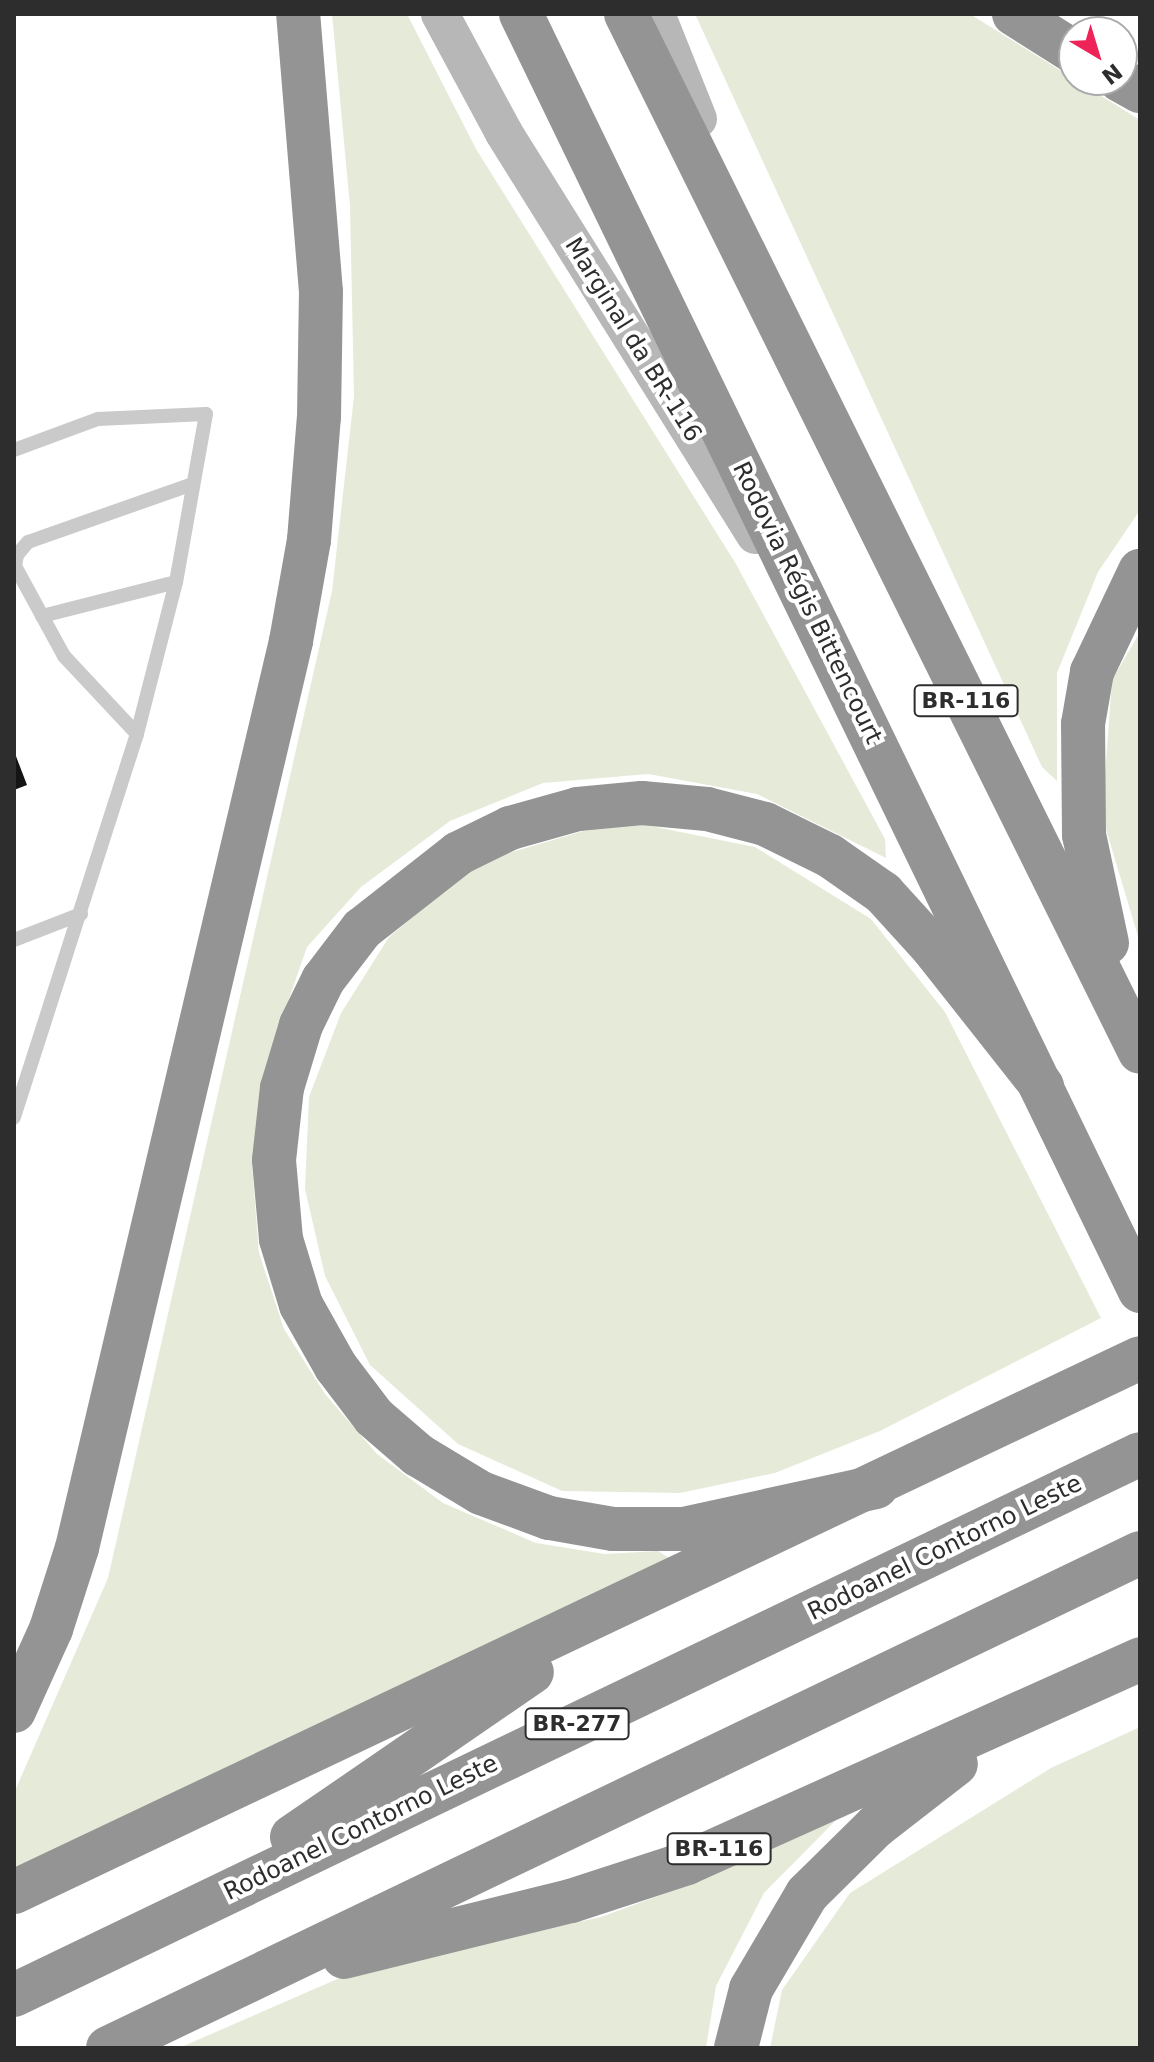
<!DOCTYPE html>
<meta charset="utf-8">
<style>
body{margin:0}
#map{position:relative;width:1154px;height:2062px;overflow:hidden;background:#fff;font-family:"DejaVu Sans",sans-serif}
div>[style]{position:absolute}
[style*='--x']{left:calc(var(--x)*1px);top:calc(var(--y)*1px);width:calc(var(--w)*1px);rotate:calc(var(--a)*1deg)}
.green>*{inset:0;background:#e6ebd9}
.building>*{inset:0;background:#141414}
.service>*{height:14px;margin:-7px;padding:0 7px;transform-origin:7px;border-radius:7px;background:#cacaca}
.secondary>*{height:38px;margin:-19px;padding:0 19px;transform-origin:19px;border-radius:19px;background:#b7b7b7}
.motorway>*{height:44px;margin:-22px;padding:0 22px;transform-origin:22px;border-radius:22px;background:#949494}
span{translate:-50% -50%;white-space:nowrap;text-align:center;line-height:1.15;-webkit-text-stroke:8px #fff;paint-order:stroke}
.shield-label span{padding:2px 6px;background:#fff;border:2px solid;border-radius:6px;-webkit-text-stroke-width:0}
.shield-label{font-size:22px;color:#2d2d2d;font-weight:700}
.street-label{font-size:24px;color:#2d2d2d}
.frame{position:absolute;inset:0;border:16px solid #2d2d2d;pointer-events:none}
.north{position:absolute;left:1058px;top:16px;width:80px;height:80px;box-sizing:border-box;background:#fff;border:2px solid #ababab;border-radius:50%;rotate:142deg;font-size:22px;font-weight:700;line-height:32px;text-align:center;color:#2d2d2d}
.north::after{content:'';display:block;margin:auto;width:28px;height:36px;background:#ee2459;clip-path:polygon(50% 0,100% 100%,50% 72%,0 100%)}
</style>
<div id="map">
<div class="green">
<i style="clip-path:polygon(332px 14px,407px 14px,476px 149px,736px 564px,885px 839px,886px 858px,757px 794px,648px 774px,543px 783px,450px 821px,361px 887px,307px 947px,267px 1062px,252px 1164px,259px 1253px,284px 1329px,325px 1394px,377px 1454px,443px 1503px,536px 1543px,605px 1554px,658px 1551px,672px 1560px,14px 1868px,14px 1793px,108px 1578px,332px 591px,354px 396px,350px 206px)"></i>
<i style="clip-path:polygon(695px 14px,970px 14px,1140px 120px,1140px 510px,1098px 572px,1057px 673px,1057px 781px,1042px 767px)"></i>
<i style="clip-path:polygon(1140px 632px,1140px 943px,1102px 816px,1112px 680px)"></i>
<i style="clip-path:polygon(621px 820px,755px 847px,871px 919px,945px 1012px,1101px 1318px,880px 1431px,775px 1473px,680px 1493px,562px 1491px,458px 1444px,370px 1365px,325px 1276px,305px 1189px,309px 1097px,341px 1013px,389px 937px,478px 862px)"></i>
<i style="clip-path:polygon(1140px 1727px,1140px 2048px,770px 2048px,782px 1990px,850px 1893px,1051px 1768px)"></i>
<i style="clip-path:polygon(845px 1811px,764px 1893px,716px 1986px,706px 2048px,179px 2048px,358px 1970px,601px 1917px,677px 1889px)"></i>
</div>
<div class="building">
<i style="clip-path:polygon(14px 751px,27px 785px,14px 790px)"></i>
</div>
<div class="service">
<i style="--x:14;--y:450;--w:90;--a:-20.3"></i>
<i style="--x:98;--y:419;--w:108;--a:-2.7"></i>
<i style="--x:206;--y:414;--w:171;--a:100.1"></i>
<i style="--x:176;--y:582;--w:157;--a:104.4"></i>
<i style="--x:137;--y:734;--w:403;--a:107.8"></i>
<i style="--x:42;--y:616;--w:138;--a:-14.2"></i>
<i style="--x:137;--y:734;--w:107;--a:-133.1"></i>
<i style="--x:64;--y:656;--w:102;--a:-118.6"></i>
<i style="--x:15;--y:566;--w:11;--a:-80"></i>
<i style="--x:17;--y:555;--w:17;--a:-50"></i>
<i style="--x:28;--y:542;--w:175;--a:-19.4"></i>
<i style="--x:14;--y:940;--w:72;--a:-21.2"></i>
</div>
<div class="secondary">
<i style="--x:440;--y:14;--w:135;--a:61.7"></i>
<i style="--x:504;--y:133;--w:474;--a:58"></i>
<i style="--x:656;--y:14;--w:113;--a:68.2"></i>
</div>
<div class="motorway">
<i style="--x:521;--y:14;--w:1419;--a:64.14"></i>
<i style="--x:626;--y:14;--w:1158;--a:63.66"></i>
<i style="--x:1014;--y:14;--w:71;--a:32.3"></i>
<i style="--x:1120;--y:80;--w:23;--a:29"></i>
<i style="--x:1107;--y:943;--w:110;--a:-102"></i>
<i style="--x:1084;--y:835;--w:111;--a:-90.5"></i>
<i style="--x:1083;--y:724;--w:53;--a:-80.2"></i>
<i style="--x:1092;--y:672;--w:112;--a:-64.6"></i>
<i style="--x:876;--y:1487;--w:198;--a:167.7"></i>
<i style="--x:683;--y:1529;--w:70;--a:180"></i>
<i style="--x:613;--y:1529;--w:65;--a:-170.2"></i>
<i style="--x:549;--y:1518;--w:72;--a:-159.8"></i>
<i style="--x:481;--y:1493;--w:74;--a:-148.9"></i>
<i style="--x:418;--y:1455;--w:58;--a:-139.2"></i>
<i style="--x:374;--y:1417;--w:63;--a:-127.2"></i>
<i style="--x:336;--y:1367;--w:71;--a:-119.4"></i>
<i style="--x:301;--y:1305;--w:69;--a:-106.9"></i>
<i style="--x:281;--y:1239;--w:79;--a:-95.1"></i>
<i style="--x:274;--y:1160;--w:72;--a:-83.7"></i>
<i style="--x:282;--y:1088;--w:66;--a:-73.2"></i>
<i style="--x:301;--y:1025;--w:50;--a:-63.9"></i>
<i style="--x:323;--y:980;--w:64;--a:-52.6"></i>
<i style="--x:362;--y:929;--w:123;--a:-38.1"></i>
<i style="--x:459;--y:853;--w:57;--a:-26.1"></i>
<i style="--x:510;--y:828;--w:71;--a:-15.6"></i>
<i style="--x:578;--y:809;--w:64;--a:-5.4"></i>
<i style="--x:642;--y:803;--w:65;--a:5.3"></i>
<i style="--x:707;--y:809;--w:60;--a:14.5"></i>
<i style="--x:765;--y:824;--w:72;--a:26.2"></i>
<i style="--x:830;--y:856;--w:65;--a:34.9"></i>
<i style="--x:883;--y:893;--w:74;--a:47.7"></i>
<i style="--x:933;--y:948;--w:176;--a:51.7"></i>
<i style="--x:14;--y:1711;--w:90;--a:-65.7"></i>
<i style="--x:51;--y:1629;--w:85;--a:-72.2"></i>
<i style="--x:77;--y:1548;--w:932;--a:-76.72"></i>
<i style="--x:291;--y:641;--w:103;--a:-79.9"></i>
<i style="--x:309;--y:540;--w:123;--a:-85.4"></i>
<i style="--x:319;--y:417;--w:125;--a:-89.1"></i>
<i style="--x:321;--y:292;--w:279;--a:-94.7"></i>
<i style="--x:292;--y:1837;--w:291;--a:-34.5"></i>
<i style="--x:14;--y:1892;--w:1246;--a:-25.37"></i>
<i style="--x:344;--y:1957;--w:234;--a:-13.9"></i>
<i style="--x:571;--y:1901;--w:122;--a:-18.1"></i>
<i style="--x:687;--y:1863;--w:497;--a:-24.2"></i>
<i style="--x:14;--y:1995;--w:1249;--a:-25.66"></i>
<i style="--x:108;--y:2048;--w:1145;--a:-25.62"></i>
<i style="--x:736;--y:2048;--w:61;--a:-75.7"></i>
<i style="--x:751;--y:1989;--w:110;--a:-59.5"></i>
<i style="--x:807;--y:1894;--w:97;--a:-44.6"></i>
<i style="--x:876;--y:1826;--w:101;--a:-37.8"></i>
</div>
<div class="shield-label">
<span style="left:966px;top:701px">BR-116</span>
<span style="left:577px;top:1724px">BR-277</span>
<span style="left:719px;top:1849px">BR-116</span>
</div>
<div class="street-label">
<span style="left:633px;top:340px;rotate:58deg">Marginal da BR-116</span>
<span style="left:807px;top:603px;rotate:64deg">Rodovia Régis Bittencourt</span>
<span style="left:945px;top:1548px;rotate:-26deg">Rodoanel Contorno Leste</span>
<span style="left:361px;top:1828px;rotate:-26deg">Rodoanel Contorno Leste</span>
</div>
<div class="frame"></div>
<div class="north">N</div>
</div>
